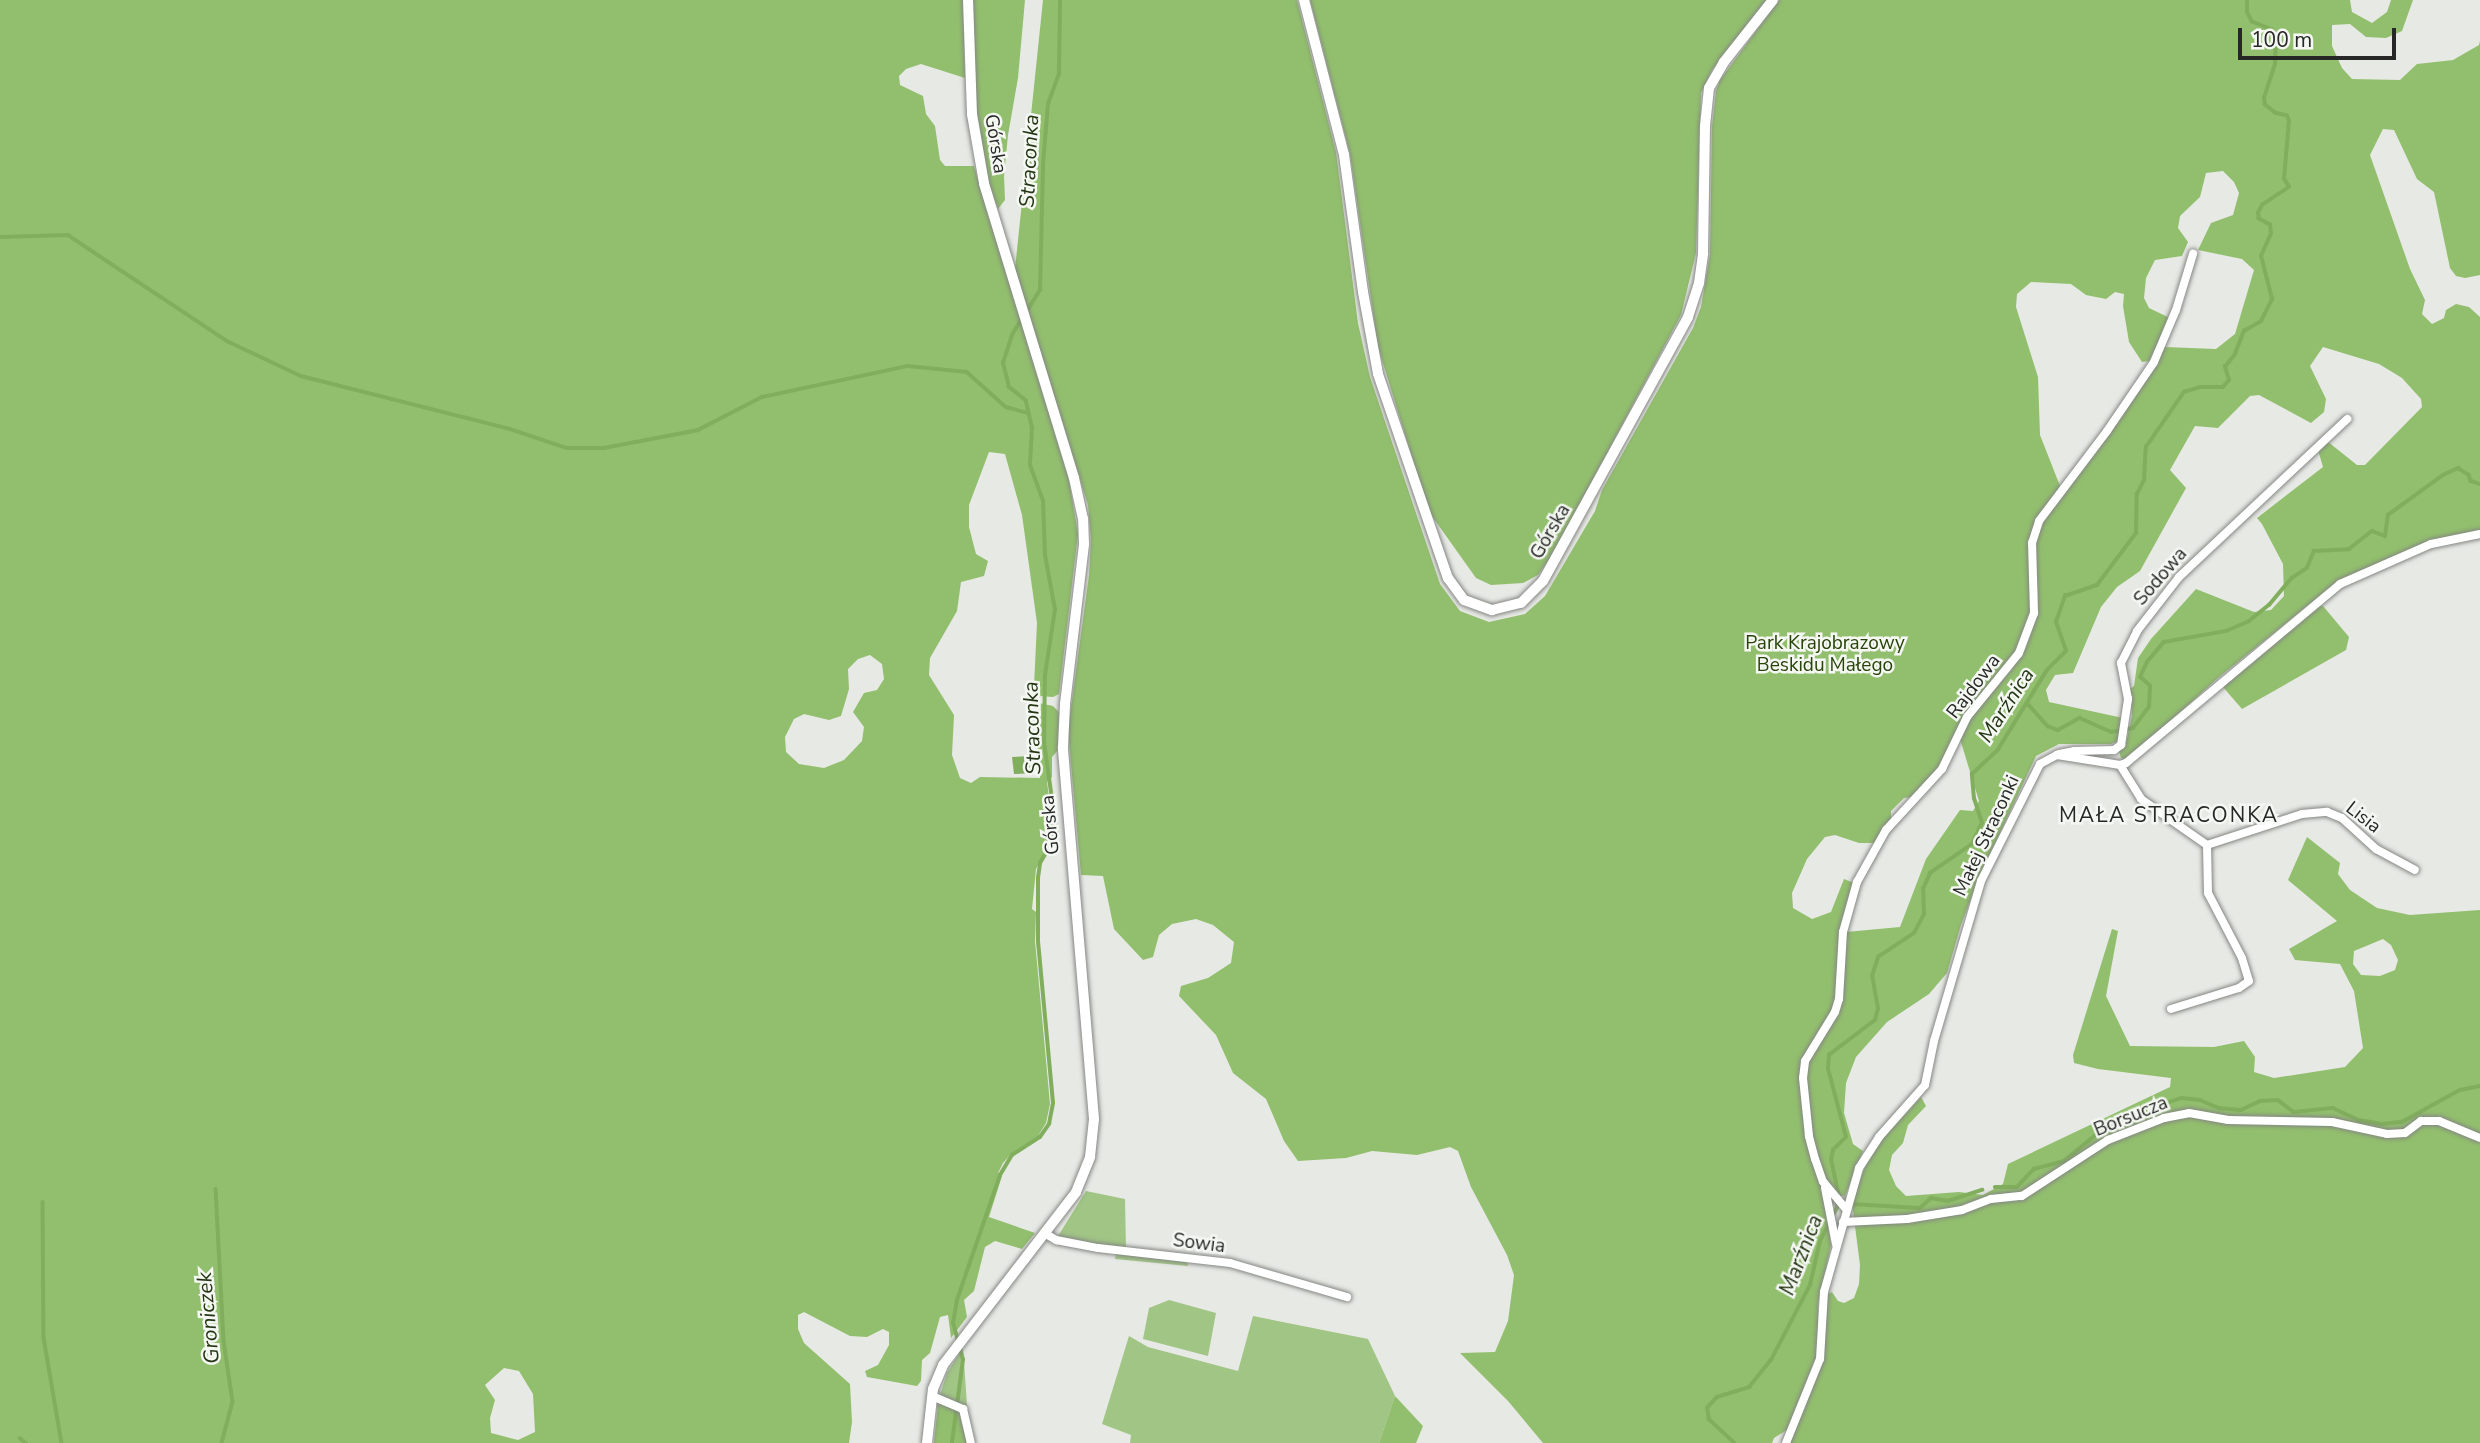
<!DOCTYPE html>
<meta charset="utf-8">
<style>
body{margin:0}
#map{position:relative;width:2480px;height:1443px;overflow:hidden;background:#e7e9e5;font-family:"Nunito Sans",sans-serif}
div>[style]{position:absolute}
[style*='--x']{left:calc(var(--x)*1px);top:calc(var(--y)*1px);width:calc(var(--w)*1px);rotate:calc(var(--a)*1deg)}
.green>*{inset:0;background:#a1c585}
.forest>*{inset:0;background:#92bf6d}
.water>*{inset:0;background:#81ae5c}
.stream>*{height:3.5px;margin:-1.75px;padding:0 1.75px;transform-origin:1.75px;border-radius:1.75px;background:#81ae5c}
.roads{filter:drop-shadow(0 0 2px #858783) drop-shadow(0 0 2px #858783)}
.minor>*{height:8px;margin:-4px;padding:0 4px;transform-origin:4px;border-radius:4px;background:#fff}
.tertiary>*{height:10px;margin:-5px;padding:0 5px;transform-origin:5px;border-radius:5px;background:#fff}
span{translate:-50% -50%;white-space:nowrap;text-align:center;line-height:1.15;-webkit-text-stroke:5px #f4f7f2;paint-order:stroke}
.street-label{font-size:19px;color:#272826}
.park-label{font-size:19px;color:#284409}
.water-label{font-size:21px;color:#233513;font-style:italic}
.neighbourhood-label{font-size:21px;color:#272826;letter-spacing:2px}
.scale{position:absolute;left:2238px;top:28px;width:158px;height:32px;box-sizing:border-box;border:4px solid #272826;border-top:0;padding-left:9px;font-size:21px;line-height:24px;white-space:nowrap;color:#272826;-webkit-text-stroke:5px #f4f7f2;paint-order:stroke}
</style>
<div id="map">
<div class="green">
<i style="clip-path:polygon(1086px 1191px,1125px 1199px,1126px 1250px,1058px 1236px)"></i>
<i style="clip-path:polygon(1116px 1253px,1187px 1261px,1188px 1266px,1115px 1259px)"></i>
<i style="clip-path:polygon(1169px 1300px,1216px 1313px,1208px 1356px,1143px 1339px,1149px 1308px)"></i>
<i style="clip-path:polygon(1253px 1316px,1368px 1339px,1395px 1396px,1379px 1443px,1130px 1443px,1131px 1435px,1102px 1424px,1129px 1336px,1148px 1347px,1238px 1371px)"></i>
<i style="clip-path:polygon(963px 1348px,967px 1405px,962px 1405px,940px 1395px,947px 1373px)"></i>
</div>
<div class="forest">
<i style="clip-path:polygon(evenodd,0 0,963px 0,965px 78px,921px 64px,906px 69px,899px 76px,900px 85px,923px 96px,926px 114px,935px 126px,940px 160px,945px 166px,974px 166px,1069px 480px,1078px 534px,1059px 694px,1053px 697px,1039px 696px,1034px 686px,1037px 623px,1022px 515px,1005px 454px,989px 452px,969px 505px,969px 527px,976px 554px,988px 561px,984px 576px,961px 582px,957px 611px,930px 658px,929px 675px,954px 715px,952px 755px,960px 778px,971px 783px,980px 777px,1040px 778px,1037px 744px,1039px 703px,1053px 706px,1059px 712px,1058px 750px,1052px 757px,1052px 777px,1047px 782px,1054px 835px,1036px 869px,1032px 909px,1036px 912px,1035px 941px,1050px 1104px,1046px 1123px,1038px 1136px,1011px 1154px,1003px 1163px,998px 1173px,1002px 1176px,989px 1217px,1035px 1233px,1022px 1249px,995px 1241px,985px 1247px,974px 1291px,964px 1300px,967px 1317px,951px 1338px,948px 1315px,940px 1317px,930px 1353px,922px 1360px,921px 1381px,917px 1386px,867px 1377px,865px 1371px,878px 1365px,889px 1345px,889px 1332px,883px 1329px,867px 1337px,850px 1336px,804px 1312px,798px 1315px,798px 1329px,804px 1343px,850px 1384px,852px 1422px,849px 1443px,0 1443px,0 0,870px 655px,882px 664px,884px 679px,877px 690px,864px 693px,853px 712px,864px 727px,862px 741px,844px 760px,824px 768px,799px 764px,786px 752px,785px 737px,794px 719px,804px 714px,829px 720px,841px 716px,849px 689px,848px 669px,858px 659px,870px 655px,0 0,504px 1368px,519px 1371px,533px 1394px,535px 1432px,518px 1440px,491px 1433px,490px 1418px,495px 1400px,485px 1385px,504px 1368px)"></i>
<i style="clip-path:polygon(973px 0,1025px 0,1018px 78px,1008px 135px,1004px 176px,1005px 200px,998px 209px,988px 181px,976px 114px)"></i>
<i style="clip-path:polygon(1043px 0,1297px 0,1336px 152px,1358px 323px,1370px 377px,1440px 584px,1460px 611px,1489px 622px,1525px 614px,1545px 596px,1595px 511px,1602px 490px,1693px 328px,1701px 307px,1710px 254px,1712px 127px,1716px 91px,1720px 80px,1779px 0,2350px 0,2352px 12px,2372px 23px,2387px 12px,2391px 0,2413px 0,2402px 31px,2386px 38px,2366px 37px,2350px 24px,2332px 25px,2332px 46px,2342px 68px,2352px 79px,2400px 80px,2417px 64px,2453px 60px,2479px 45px,2480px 41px,2480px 275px,2465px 278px,2456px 276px,2450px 268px,2434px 192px,2417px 179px,2394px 130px,2383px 129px,2370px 155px,2410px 269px,2425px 300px,2422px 314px,2432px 324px,2444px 318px,2446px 310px,2456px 304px,2469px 307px,2480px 317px,2480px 531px,2431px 541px,2338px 581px,2218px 678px,2136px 752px,2125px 759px,2121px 758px,2119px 751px,2126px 743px,2132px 716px,2130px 689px,2134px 686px,2138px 658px,2151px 639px,2196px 589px,2254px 612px,2271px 610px,2284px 596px,2283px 564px,2262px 524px,2257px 518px,2323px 467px,2318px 450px,2327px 441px,2357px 465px,2365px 465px,2422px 407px,2421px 399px,2402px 378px,2379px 364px,2323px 347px,2310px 366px,2326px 399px,2324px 412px,2311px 423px,2259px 395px,2250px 396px,2218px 428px,2195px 426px,2170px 470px,2186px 488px,2140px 571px,2117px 587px,2101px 607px,2073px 673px,2055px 675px,2046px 690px,2049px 702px,2123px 718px,2118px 741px,2111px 744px,2059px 744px,2036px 756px,1978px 880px,1961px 925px,1947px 973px,1929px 994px,1887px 1022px,1856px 1057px,1846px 1083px,1844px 1113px,1853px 1144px,1863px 1151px,1845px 1196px,1836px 1195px,1826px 1179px,1812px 1139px,1805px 1079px,1807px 1063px,1815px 1045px,1836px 1013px,1841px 999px,1846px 932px,1900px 927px,1926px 859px,1960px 810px,1973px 811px,1979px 801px,1960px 739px,1969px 719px,2013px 668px,2028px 640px,2038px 598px,2034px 543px,2041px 522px,2148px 377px,2165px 347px,2216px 349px,2235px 334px,2254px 270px,2242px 259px,2198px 250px,2211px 223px,2233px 215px,2239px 193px,2234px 182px,2223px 171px,2206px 173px,2200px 197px,2180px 216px,2178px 228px,2188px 242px,2182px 256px,2155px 260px,2146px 278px,2144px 298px,2149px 308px,2170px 318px,2149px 361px,2142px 362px,2129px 342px,2123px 306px,2124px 294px,2115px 292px,2106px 299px,2086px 295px,2071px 284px,2031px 282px,2017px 294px,2016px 307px,2038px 377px,2040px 435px,2060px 486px,2032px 530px,2033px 598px,2024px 639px,2009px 665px,1965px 716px,1938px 768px,1912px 797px,1904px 798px,1891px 811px,1891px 819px,1874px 843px,1859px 843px,1835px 835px,1825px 837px,1807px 859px,1792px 893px,1793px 908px,1812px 919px,1831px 912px,1844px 879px,1854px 883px,1840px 932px,1836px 1000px,1832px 1012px,1802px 1061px,1800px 1080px,1806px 1137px,1824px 1195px,1831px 1245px,1818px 1304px,1818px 1352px,1787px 1430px,1774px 1438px,1772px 1443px,1543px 1443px,1508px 1401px,1460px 1353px,1495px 1352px,1508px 1321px,1514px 1275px,1507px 1255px,1471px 1187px,1458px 1151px,1450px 1147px,1417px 1155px,1372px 1151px,1346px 1158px,1298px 1161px,1284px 1141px,1266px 1099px,1233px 1073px,1216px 1035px,1179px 996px,1181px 986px,1208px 978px,1231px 963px,1234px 942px,1213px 925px,1196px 919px,1172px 924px,1159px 935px,1153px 957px,1143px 960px,1114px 929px,1103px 876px,1081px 875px,1068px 730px,1089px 575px,1091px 540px,1088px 505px,1015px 269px)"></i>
<i style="clip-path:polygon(1310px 0,1766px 0,1712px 70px,1701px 93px,1696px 253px,1681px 315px,1553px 554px,1538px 575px,1523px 583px,1491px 585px,1476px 578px,1429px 512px,1378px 347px,1350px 154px)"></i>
<i style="clip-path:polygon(2318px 606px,2323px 606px,2349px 637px,2346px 650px,2242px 709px,2223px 687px)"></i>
<i style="clip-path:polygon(evenodd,2307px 837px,2340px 863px,2338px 874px,2350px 890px,2377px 908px,2410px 915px,2480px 910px,2480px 1443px,1790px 1443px,1824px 1360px,1826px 1295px,1832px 1292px,1838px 1301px,1844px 1303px,1854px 1298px,1859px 1284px,1860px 1265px,1852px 1203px,1858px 1184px,1870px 1155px,1882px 1139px,1921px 1097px,1926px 1106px,1908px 1125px,1903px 1143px,1892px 1155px,1889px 1170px,1896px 1186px,1906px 1196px,1959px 1192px,1983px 1195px,2003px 1184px,2008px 1164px,2170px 1087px,2171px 1078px,2098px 1069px,2074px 1063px,2073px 1055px,2112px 929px,2118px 931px,2106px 996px,2130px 1046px,2214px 1047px,2244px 1041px,2255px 1057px,2254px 1072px,2274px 1078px,2345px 1067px,2363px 1048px,2354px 991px,2340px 964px,2295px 960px,2289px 949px,2337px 921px,2288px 880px,2307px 837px,2383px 939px,2391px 945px,2398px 960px,2395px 970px,2380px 976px,2361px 975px,2353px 964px,2354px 951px,2383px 939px)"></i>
<i style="clip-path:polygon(1395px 1396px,1423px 1426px,1416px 1443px,1379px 1443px)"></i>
<i style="clip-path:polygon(938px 1404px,960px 1410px,967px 1443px,934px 1443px)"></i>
</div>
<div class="water">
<i style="clip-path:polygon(1032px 756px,1034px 773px,1014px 774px,1012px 757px)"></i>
</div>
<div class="stream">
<i style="--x:0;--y:237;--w:68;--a:-1.7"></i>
<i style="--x:68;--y:235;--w:191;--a:33.7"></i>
<i style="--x:227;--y:341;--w:82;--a:25.3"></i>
<i style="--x:301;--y:376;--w:212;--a:14.2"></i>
<i style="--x:507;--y:428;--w:63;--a:18.4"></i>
<i style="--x:567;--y:448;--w:37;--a:0"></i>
<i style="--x:604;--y:448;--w:96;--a:-10.8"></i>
<i style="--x:698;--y:430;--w:72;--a:-27.3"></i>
<i style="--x:762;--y:397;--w:149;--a:-12"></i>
<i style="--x:908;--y:366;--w:59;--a:5.8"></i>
<i style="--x:967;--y:372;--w:52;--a:41.9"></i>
<i style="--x:1006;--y:407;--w:23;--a:15"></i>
<i style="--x:1027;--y:311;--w:25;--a:-58"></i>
<i style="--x:1040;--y:290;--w:126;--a:-88.6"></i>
<i style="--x:1043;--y:164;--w:60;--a:-85.2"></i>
<i style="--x:1048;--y:104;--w:33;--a:-70"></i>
<i style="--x:1059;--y:73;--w:73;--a:-89.2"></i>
<i style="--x:2028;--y:704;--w:30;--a:48"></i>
<i style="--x:2048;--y:726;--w:11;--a:22"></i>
<i style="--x:2058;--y:730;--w:25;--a:-29"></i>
<i style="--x:2080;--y:718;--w:34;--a:24"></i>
<i style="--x:2111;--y:732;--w:22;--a:-10"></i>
<i style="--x:2133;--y:728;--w:26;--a:-53"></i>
<i style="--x:2149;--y:707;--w:21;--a:-87"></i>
<i style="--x:2150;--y:686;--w:13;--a:-138"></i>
<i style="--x:2140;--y:677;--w:17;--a:-65"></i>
<i style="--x:2147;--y:662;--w:26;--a:-50"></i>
<i style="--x:2164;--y:642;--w:63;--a:-10.1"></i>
<i style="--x:2226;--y:631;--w:25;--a:-23"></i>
<i style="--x:2249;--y:621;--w:26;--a:-39"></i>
<i style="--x:2269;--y:605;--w:35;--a:-50"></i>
<i style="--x:2292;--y:578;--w:18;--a:-34"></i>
<i style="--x:2307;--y:568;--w:18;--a:-68"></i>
<i style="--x:2314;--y:551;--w:35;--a:-3"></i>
<i style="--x:2349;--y:549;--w:29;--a:-38"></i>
<i style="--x:2372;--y:531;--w:14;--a:21"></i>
<i style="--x:2385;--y:536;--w:21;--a:-82"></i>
<i style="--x:2388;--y:515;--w:68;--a:-36"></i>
<i style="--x:2443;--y:475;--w:17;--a:-25"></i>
<i style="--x:2458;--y:468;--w:13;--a:32"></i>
<i style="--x:2469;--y:475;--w:6;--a:72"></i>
<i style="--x:2471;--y:481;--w:9;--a:18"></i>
<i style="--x:1995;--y:1187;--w:22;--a:0"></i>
<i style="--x:2017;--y:1187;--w:25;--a:-47"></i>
<i style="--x:2034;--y:1169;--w:31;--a:-15"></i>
<i style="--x:2064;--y:1161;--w:52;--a:-39.5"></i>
<i style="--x:2104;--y:1128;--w:20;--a:-15"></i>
<i style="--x:2123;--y:1123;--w:16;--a:-40"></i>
<i style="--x:2135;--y:1113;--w:49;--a:-17.7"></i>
<i style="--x:2182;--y:1098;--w:18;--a:6"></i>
<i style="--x:2200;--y:1100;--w:21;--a:23"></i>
<i style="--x:2219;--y:1108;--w:22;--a:5"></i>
<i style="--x:2241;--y:1110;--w:21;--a:-25"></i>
<i style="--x:2260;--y:1101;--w:18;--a:-3"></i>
<i style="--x:2278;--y:1100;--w:20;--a:37"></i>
<i style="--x:2294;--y:1112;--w:39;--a:-6"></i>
<i style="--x:2333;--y:1108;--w:29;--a:25"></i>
<i style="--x:2359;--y:1120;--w:23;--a:10"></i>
<i style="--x:2382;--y:1124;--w:20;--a:-6"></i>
<i style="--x:2402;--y:1122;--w:66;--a:-28.9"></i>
<i style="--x:2460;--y:1090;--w:20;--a:-11"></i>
<i style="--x:216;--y:1189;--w:152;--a:87"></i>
<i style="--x:224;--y:1341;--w:62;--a:81.6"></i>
<i style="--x:233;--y:1402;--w:42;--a:105"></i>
<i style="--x:43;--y:1202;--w:136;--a:89.6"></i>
<i style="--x:44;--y:1338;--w:107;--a:80.3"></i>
<i style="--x:1851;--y:1204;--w:69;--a:3.3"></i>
<i style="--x:1920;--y:1208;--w:15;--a:-42"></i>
<i style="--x:1931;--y:1198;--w:17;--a:10"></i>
<i style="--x:1948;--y:1201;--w:36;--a:-18"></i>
<i style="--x:20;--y:1438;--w:8;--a:40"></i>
<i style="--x:952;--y:1443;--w:84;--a:-82.5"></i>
<i style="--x:963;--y:1360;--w:38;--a:-105"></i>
<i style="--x:953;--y:1323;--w:23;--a:-80"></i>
<i style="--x:957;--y:1300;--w:132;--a:-71"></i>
<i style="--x:1000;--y:1175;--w:23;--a:-59"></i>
<i style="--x:1012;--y:1155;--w:33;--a:-33"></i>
<i style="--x:1040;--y:1137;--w:16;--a:-55"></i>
<i style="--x:1049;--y:1124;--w:21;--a:-79"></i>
<i style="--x:1053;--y:1103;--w:162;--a:-95.3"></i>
<i style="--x:1038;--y:942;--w:64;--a:-90"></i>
<i style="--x:1038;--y:878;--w:15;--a:-82"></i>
<i style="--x:1040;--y:863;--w:33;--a:-59"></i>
<i style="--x:1057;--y:835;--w:93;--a:-98"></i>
<i style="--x:1044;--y:743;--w:68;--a:-89.2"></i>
<i style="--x:1045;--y:675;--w:66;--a:-81.3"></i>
<i style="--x:1055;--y:610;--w:56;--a:-100.3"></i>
<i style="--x:1045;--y:555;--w:54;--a:-92.1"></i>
<i style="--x:1043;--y:501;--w:38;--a:-110"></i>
<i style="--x:1030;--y:465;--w:37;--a:-87"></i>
<i style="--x:1032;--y:428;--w:28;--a:-103"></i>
<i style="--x:1026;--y:401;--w:22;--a:-141"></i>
<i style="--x:1009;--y:387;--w:25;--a:-104"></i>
<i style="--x:1003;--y:363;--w:29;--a:-72"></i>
<i style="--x:1012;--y:335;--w:21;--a:-59"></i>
<i style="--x:1734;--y:1443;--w:34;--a:-137"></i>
<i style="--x:1709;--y:1420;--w:12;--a:-99"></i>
<i style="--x:1707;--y:1408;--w:15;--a:-48"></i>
<i style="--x:1717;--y:1397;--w:34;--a:-17"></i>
<i style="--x:1749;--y:1387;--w:35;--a:-51"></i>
<i style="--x:1771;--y:1360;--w:85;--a:-62.5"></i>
<i style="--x:1810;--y:1285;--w:45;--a:-77.2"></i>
<i style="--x:1820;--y:1241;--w:38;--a:-63"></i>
<i style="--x:1837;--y:1207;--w:10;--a:-79"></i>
<i style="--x:1839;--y:1197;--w:38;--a:-102"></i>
<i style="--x:1831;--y:1160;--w:10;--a:-79"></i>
<i style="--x:1833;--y:1150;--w:18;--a:-45"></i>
<i style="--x:1846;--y:1137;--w:70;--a:-104.8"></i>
<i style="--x:1828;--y:1069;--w:14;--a:-86"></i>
<i style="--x:1829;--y:1055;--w:58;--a:-37.3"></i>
<i style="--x:1875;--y:1020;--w:11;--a:-75"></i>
<i style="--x:1878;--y:1009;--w:34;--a:-100"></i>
<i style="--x:1872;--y:976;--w:20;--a:-72"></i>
<i style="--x:1878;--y:957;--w:43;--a:-33.7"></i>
<i style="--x:1914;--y:933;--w:21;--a:-62"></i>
<i style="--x:1924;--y:914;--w:25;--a:-92"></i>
<i style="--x:1923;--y:889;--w:17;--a:-66"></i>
<i style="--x:1930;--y:873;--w:51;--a:-34.6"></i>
<i style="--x:1972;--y:844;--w:23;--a:-65"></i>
<i style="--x:1982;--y:823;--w:25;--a:-108"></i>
<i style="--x:1974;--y:799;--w:25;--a:-95"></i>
<i style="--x:1972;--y:774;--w:34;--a:-43"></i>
<i style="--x:1997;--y:751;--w:95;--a:-58.3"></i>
<i style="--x:2047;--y:670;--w:27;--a:-45"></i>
<i style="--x:2066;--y:651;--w:31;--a:-109"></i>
<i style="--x:2056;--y:622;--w:28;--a:-71"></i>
<i style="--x:2065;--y:596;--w:34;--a:-19"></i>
<i style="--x:2097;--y:585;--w:65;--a:-53.1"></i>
<i style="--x:2136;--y:533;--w:39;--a:-89"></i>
<i style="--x:2137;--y:494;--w:16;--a:-63"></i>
<i style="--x:2144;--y:480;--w:33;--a:-87"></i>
<i style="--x:2146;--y:447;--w:67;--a:-55.4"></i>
<i style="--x:2184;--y:392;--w:17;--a:-17"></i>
<i style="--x:2200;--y:387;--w:23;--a:0"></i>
<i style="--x:2223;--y:387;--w:9;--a:-49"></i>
<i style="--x:2229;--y:380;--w:14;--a:-107"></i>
<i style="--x:2225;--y:367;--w:16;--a:-52"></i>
<i style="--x:2235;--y:354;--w:25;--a:-69"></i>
<i style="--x:2244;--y:331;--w:20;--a:-30"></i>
<i style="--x:2261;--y:321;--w:25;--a:-63"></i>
<i style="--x:2272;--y:299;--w:44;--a:-104.3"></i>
<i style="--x:2261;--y:256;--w:24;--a:-66"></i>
<i style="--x:2271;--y:234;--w:9;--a:-96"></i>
<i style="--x:2270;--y:225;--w:13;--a:-151"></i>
<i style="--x:2259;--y:219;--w:6;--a:-99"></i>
<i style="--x:2258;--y:213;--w:9;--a:-63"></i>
<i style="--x:2262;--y:205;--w:32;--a:-34"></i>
<i style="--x:2289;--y:187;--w:9;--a:-122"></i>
<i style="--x:2284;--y:179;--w:58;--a:-85.1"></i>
<i style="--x:2289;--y:121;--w:5;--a:-112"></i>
<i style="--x:2287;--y:116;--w:12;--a:-166"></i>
<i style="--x:2275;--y:113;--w:13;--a:-141"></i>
<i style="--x:2265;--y:105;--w:7;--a:-98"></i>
<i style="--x:2264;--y:98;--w:36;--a:-72"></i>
<i style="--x:2275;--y:64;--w:28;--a:-88"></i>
<i style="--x:2276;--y:36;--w:7;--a:-124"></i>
<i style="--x:2272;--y:30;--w:22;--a:-158"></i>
<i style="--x:2252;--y:22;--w:11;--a:-117"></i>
<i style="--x:2247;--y:12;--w:12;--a:-90"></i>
</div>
<div class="roads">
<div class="minor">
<i style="--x:2059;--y:754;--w:15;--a:-11"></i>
<i style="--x:2074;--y:751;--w:40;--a:-1.4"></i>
<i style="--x:2114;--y:750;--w:9;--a:-36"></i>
<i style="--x:2121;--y:745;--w:47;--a:-81.3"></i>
<i style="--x:2128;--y:699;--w:37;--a:-101"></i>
<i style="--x:2121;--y:663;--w:36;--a:-63"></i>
<i style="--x:2137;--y:631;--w:68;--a:-52.1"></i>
<i style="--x:2179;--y:577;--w:231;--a:-43.2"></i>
<i style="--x:2120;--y:765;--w:40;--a:58"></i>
<i style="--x:2141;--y:799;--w:80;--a:34.9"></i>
<i style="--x:2207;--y:845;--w:100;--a:-18.1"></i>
<i style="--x:2302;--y:814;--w:25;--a:-5"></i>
<i style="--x:2327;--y:812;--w:16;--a:22"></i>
<i style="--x:2342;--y:818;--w:46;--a:42.4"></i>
<i style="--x:2376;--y:849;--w:44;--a:28.3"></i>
<i style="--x:2171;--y:1009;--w:71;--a:-17.2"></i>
<i style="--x:2239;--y:988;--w:12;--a:-35"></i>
<i style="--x:2249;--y:981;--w:24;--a:-107"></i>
<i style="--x:2242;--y:958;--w:73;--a:-117.6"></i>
<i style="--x:2208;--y:893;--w:48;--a:-91.2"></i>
<i style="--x:1825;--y:1188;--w:57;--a:78.9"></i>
<i style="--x:1846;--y:1209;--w:35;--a:-130"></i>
<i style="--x:1823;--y:1182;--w:24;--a:-109"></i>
<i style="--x:1815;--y:1159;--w:24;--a:-105"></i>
<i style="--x:1809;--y:1136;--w:58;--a:-95.9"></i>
<i style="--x:1803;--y:1078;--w:17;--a:-83"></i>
<i style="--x:1805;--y:1061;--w:57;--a:-58.5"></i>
<i style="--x:1835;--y:1012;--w:14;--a:-73"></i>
<i style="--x:1839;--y:999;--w:67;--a:-86.6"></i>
<i style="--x:1843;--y:932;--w:52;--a:-74.4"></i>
<i style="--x:1857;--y:882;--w:60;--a:-60.9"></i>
<i style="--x:1886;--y:830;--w:83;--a:-47.4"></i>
<i style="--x:1942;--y:769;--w:58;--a:-64.3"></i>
<i style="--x:1967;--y:717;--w:82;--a:-50.9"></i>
<i style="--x:2019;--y:653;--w:43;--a:-69.4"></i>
<i style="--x:2034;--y:613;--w:70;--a:-91.6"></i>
<i style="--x:2032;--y:543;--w:23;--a:-72"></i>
<i style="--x:2039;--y:521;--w:113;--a:-52.9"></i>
<i style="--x:2107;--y:431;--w:83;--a:-55.7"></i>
<i style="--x:2154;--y:362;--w:56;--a:-67.1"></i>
<i style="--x:2176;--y:310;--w:59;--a:-73.1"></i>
<i style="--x:1843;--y:1222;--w:64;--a:-2.7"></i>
<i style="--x:1907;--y:1219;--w:56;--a:-9.3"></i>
<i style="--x:1962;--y:1210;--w:31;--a:-21"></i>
<i style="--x:1991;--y:1199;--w:31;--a:-6"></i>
<i style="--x:2022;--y:1196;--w:103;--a:-33.1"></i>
<i style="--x:2108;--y:1140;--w:60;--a:-21.4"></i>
<i style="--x:2164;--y:1118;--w:25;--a:-11"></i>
<i style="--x:2189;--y:1113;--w:40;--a:10"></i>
<i style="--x:2228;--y:1120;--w:104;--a:1.1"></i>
<i style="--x:2332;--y:1122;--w:56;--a:12.3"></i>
<i style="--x:2387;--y:1134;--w:18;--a:-3"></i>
<i style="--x:2405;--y:1133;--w:20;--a:-37"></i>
<i style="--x:2421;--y:1121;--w:18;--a:0"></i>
<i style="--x:2439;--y:1121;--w:44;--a:22.5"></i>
<i style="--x:1046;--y:1234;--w:12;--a:31"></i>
<i style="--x:1056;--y:1240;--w:43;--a:10.8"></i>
<i style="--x:1098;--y:1248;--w:133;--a:6.5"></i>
<i style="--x:1230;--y:1263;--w:122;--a:16.2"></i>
<i style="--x:932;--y:1396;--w:34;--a:23"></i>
<i style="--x:963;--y:1409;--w:35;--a:77"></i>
<i style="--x:1786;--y:1443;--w:91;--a:-68"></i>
<i style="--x:1820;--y:1359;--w:67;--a:-86.6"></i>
<i style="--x:1824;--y:1292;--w:129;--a:-74.2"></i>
<i style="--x:1859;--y:1168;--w:37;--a:-57"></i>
<i style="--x:1879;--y:1137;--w:69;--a:-48.5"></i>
<i style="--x:1925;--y:1085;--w:45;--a:-78.4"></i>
<i style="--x:1934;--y:1041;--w:167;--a:-73.6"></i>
<i style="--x:1981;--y:881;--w:131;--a:-63.2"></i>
<i style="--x:2040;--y:764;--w:19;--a:-28"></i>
<i style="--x:2057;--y:755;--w:64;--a:9"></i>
<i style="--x:2120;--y:765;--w:6;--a:-18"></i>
<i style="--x:2126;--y:763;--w:279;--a:-39.9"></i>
<i style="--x:2340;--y:584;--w:99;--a:-23.7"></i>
<i style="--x:2431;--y:544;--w:50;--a:-11.5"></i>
</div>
<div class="tertiary">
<i style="--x:1304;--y:0;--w:160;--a:75.5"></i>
<i style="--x:1344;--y:155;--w:138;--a:82.1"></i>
<i style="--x:1363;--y:292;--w:83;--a:79.6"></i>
<i style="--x:1378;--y:374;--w:216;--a:71.1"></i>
<i style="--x:1448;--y:578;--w:27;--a:54"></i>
<i style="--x:1464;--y:600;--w:30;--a:20"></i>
<i style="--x:1492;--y:610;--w:30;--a:-14"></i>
<i style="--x:1521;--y:603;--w:31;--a:-45"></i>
<i style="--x:1543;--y:581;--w:301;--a:-61.2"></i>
<i style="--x:1688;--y:317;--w:36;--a:-72"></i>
<i style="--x:1699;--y:283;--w:30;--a:-82"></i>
<i style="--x:1703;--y:253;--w:127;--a:-89.1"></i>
<i style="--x:1705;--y:126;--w:38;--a:-84"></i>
<i style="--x:1709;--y:88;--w:30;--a:-60"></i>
<i style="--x:1724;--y:62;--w:79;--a:-51.7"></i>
<i style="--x:927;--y:1443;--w:54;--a:-83.7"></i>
<i style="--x:933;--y:1389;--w:26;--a:-67"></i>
<i style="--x:943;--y:1365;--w:218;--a:-52.4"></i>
<i style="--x:1076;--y:1192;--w:38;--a:-68"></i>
<i style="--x:1090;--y:1157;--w:38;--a:-84"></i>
<i style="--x:1094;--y:1119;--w:373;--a:-94.8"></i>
<i style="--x:1063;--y:747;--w:43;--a:-87.3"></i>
<i style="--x:1065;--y:704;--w:161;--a:-83.2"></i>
<i style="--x:1084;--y:544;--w:25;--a:-92"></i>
<i style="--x:1083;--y:519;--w:42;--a:-102.4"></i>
<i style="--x:1074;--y:478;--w:308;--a:-107"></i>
<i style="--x:984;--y:183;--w:70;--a:-99.9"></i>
<i style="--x:972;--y:114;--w:114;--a:-92"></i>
</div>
</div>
<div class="street-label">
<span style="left:995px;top:144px;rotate:81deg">Górska</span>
<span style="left:1551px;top:532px;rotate:-60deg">Górska</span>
<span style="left:2161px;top:577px;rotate:-49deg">Sodowa</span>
<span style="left:1974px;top:687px;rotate:-53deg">Rajdowa</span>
<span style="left:2363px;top:818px;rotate:38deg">Lisia</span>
<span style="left:1051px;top:825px;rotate:-95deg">Górska</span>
<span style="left:1987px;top:836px;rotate:-65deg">Małej Straconki</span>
<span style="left:2131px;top:1117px;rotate:-22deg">Borsucza</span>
<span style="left:1199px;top:1244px;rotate:7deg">Sowia</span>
</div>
<div class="park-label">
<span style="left:1825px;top:655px">Park Krajobrazowy<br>Beskidu Małego</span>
</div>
<div class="water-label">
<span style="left:1029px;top:161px;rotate:-87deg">Straconka</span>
<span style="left:2006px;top:705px;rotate:-57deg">Marźnica</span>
<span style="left:1032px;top:728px;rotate:-92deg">Straconka</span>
<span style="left:1801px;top:1255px;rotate:-69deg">Marźnica</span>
<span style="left:208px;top:1318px;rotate:-95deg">Groniczek</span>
</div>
<div class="neighbourhood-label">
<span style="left:2169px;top:815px">MAŁA STRACONKA</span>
</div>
<div class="scale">100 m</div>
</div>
